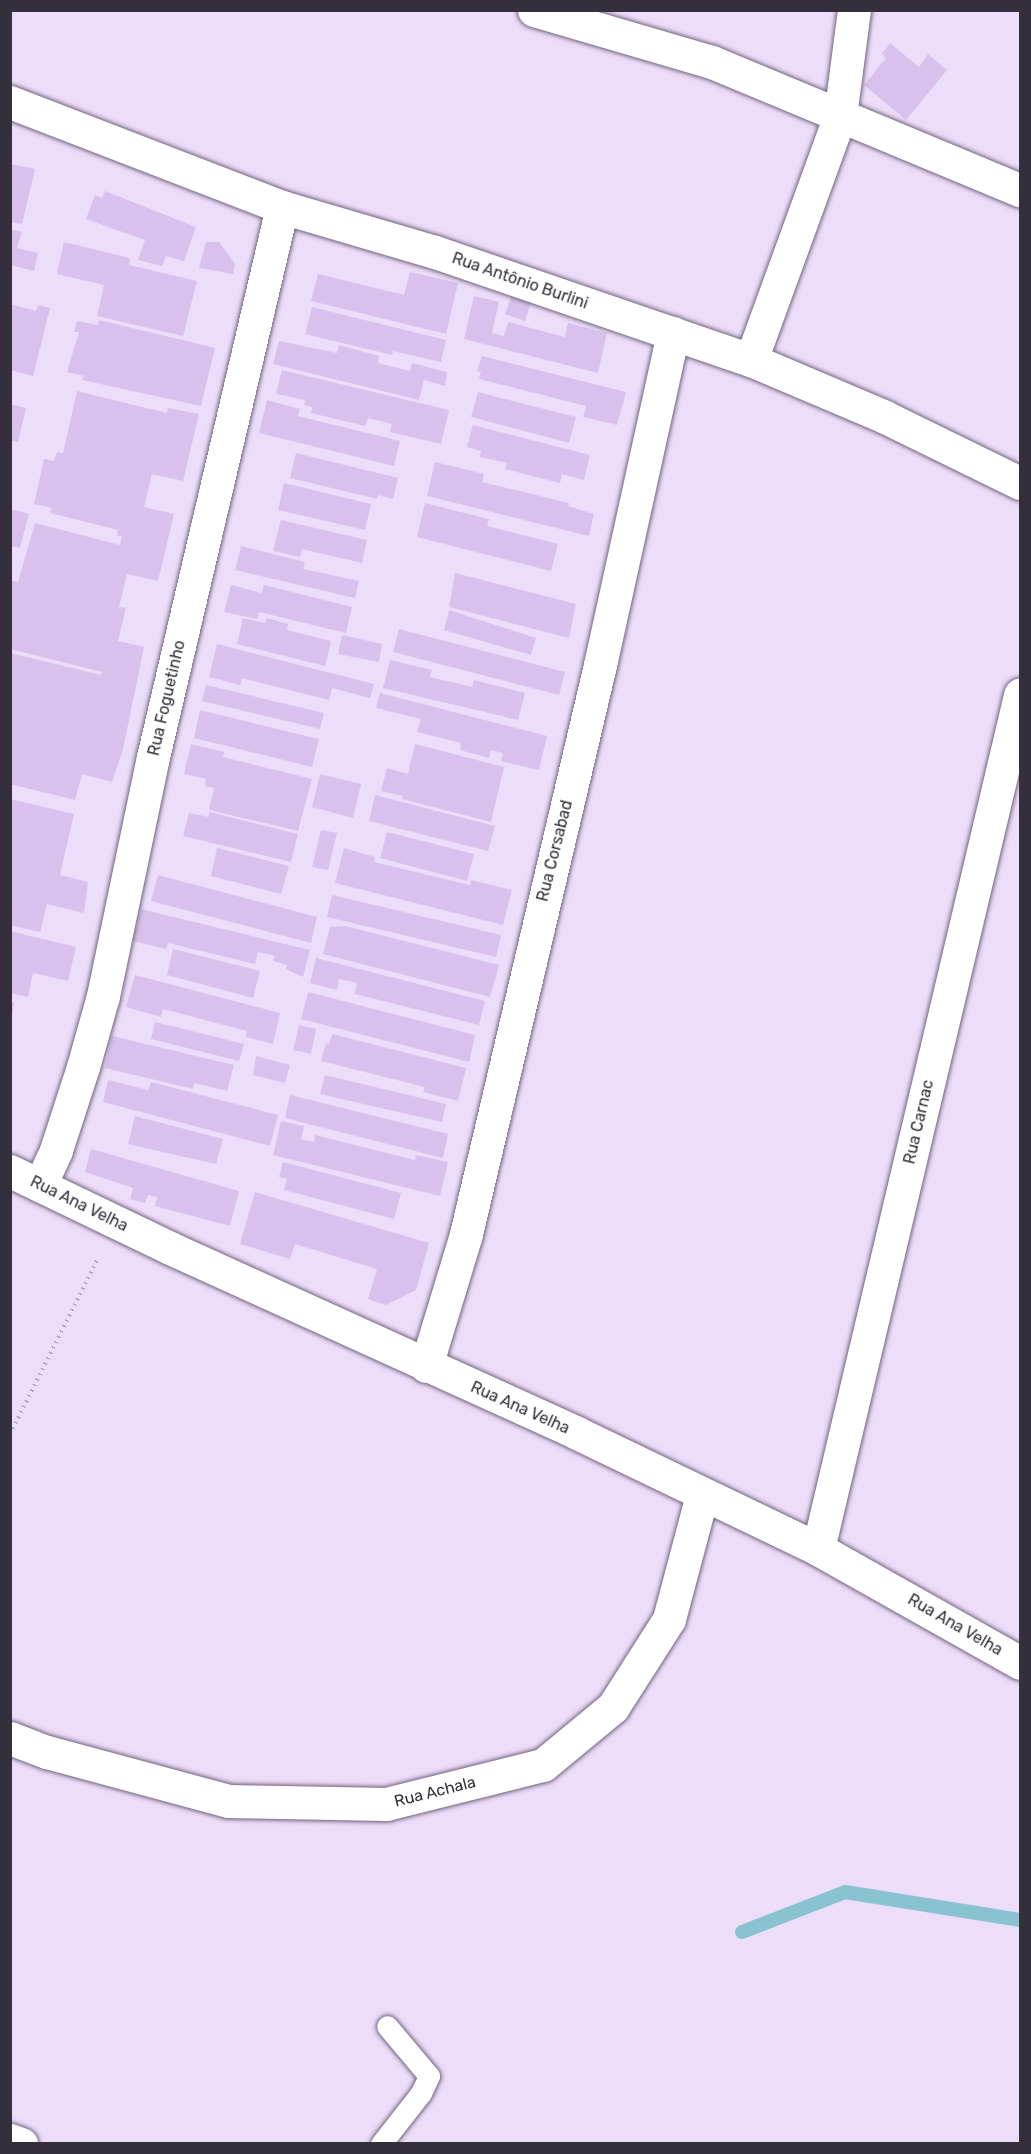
<!DOCTYPE html>
<meta charset="utf-8">
<style>
body{margin:0}
#map{position:relative;width:1031px;height:2154px;overflow:hidden;background:#ecddfa;font-family:Rubik,sans-serif}
div>[style]{position:absolute}
[style*='--x']{left:calc(var(--x)*1px);top:calc(var(--y)*1px);width:calc(var(--w)*1px);rotate:calc(var(--a)*1deg)}
.stream>*{height:14px;margin:-7px;padding:0 7px;transform-origin:7px;border-radius:7px;background:#88c3cf}
.building>*{inset:0;background:#d8c2ed}
.path>*{height:4px;margin-top:-2px;transform-origin:0;background:repeating-linear-gradient(90deg,#b1a6bd 0 1.5px,transparent 0 6px)}
.roads{filter:drop-shadow(0 0 2px #72657e) drop-shadow(0 0 2px #72657e)}
.lane>*{height:21px;margin:-10.5px;padding:0 10.5px;transform-origin:10.5px;border-radius:10.5px;background:#fff}
.street>*{height:33px;margin:-16.5px;padding:0 16.5px;transform-origin:16.5px;border-radius:16.5px;background:#fff}
span{translate:-50% -50%;white-space:nowrap;text-align:center;line-height:1.15;-webkit-text-stroke:4.5px #fff;paint-order:stroke}
.street-label{font-size:16px;color:#342f3a}
.frame{position:absolute;inset:0;border:12px solid #342f3a;pointer-events:none}
</style>
<div id="map">
<div class="stream">
<i style="--x:742;--y:1932;--w:110;--a:-21.2"></i>
<i style="--x:845;--y:1892;--w:177;--a:9.1"></i>
</div>
<div class="building">
<i style="clip-path:polygon(890px 43px,919px 67px,928px 54px,947px 70px,906px 120px,864px 85px,886px 58px,882px 54px)"></i>
<i style="clip-path:polygon(10px 164px,35px 169px,22px 224px,10px 222px)"></i>
<i style="clip-path:polygon(105px 191px,196px 227px,184px 261px,166px 256px,162px 266px,138px 260px,145px 240px,86px 219px,95px 195px,102px 198px)"></i>
<i style="clip-path:polygon(10px 229px,22px 232px,17px 248px,38px 253px,34px 271px,10px 265px)"></i>
<i style="clip-path:polygon(64px 242px,130px 258px,129px 265px,197px 281px,183px 336px,97px 316px,104px 285px,57px 274px)"></i>
<i style="clip-path:polygon(206px 242px,219px 242px,235px 264px,233px 274px,199px 268px)"></i>
<i style="clip-path:polygon(410px 272px,458px 283px,446px 334px,311px 301px,318px 274px,404px 295px)"></i>
<i style="clip-path:polygon(512px 294px,532px 300px,525px 321px,505px 314px)"></i>
<i style="clip-path:polygon(474px 296px,499px 302px,492px 333px,504px 336px,508px 322px,565px 337px,568px 323px,607px 333px,598px 373px,464px 339px)"></i>
<i style="clip-path:polygon(10px 304px,36px 311px,38px 305px,50px 308px,33px 376px,10px 370px)"></i>
<i style="clip-path:polygon(312px 307px,446px 340px,441px 362px,393px 351px,392px 355px,305px 334px)"></i>
<i style="clip-path:polygon(99px 320px,215px 348px,201px 406px,82px 380px,84px 376px,67px 372px,79px 332px,74px 332px,77px 321px,98px 325px)"></i>
<i style="clip-path:polygon(279px 341px,337px 353px,339px 345px,379px 356px,378px 363px,410px 371px,412px 363px,447px 372px,445px 386px,424px 380px,419px 400px,273px 364px)"></i>
<i style="clip-path:polygon(482px 356px,626px 392px,617px 425px,583px 417px,586px 406px,479px 379px,481px 372px,477px 371px)"></i>
<i style="clip-path:polygon(282px 370px,449px 410px,441px 444px,390px 432px,392px 424px,368px 418px,365px 426px,311px 413px,312px 407px,304px 405px,305px 400px,276px 394px)"></i>
<i style="clip-path:polygon(77px 391px,167px 413px,168px 408px,199px 414px,183px 481px,152px 474px,144px 507px,174px 514px,158px 581px,127px 574px,119px 607px,126px 608px,118px 641px,144px 647px,123px 749px,112px 782px,82px 774px,75px 800px,10px 784px,10px 653px,101px 675px,102px 672px,10px 649px,10px 580px,18px 582px,35px 523px,120px 545px,122px 536px,117px 536px,118px 530px,50px 513px,52px 508px,34px 504px,44px 459px,54px 461px,57px 452px,63px 453px)"></i>
<i style="clip-path:polygon(478px 392px,576px 417px,569px 443px,471px 417px)"></i>
<i style="clip-path:polygon(267px 400px,300px 409px,298px 416px,400px 441px,394px 466px,259px 433px)"></i>
<i style="clip-path:polygon(10px 404px,26px 408px,18px 442px,10px 440px)"></i>
<i style="clip-path:polygon(473px 425px,590px 455px,584px 480px,562px 474px,560px 483px,505px 469px,507px 463px,480px 457px,481px 451px,467px 447px)"></i>
<i style="clip-path:polygon(296px 453px,398px 478px,393px 499px,378px 495px,377px 499px,290px 478px)"></i>
<i style="clip-path:polygon(435px 462px,484px 474px,482px 482px,569px 503px,568px 506px,594px 514px,589px 536px,427px 496px)"></i>
<i style="clip-path:polygon(284px 483px,371px 504px,365px 530px,278px 510px)"></i>
<i style="clip-path:polygon(425px 503px,489px 519px,487px 526px,558px 544px,551px 571px,417px 537px)"></i>
<i style="clip-path:polygon(10px 509px,29px 514px,20px 548px,10px 546px)"></i>
<i style="clip-path:polygon(281px 520px,367px 540px,362px 563px,302px 549px,300px 557px,273px 551px)"></i>
<i style="clip-path:polygon(241px 546px,305px 562px,303px 569px,359px 581px,355px 598px,235px 570px)"></i>
<i style="clip-path:polygon(455px 573px,576px 604px,569px 638px,449px 607px)"></i>
<i style="clip-path:polygon(231px 585px,262px 593px,264px 585px,352px 607px,346px 633px,259px 612px,257px 619px,224px 612px)"></i>
<i style="clip-path:polygon(449px 610px,536px 638px,531px 655px,444px 630px)"></i>
<i style="clip-path:polygon(243px 618px,265px 623px,267px 618px,288px 624px,287px 630px,331px 641px,325px 666px,237px 644px)"></i>
<i style="clip-path:polygon(399px 629px,565px 672px,559px 695px,393px 652px)"></i>
<i style="clip-path:polygon(342px 635px,382px 644px,379px 662px,338px 654px)"></i>
<i style="clip-path:polygon(217px 644px,374px 684px,370px 698px,332px 688px,329px 700px,242px 678px,240px 685px,209px 677px)"></i>
<i style="clip-path:polygon(390px 660px,432px 670px,430px 677px,472px 687px,474px 680px,525px 693px,518px 720px,383px 688px)"></i>
<i style="clip-path:polygon(206px 685px,324px 713px,320px 729px,202px 701px)"></i>
<i style="clip-path:polygon(380px 693px,547px 736px,539px 770px,501px 761px,503px 753px,491px 750px,489px 758px,460px 750px,461px 743px,417px 732px,421px 719px,376px 708px)"></i>
<i style="clip-path:polygon(200px 710px,319px 739px,312px 767px,194px 738px)"></i>
<i style="clip-path:polygon(191px 744px,224px 752px,223px 757px,312px 779px,298px 831px,209px 810px,214px 788px,205px 786px,206px 779px,184px 774px)"></i>
<i style="clip-path:polygon(415px 744px,504px 767px,491px 822px,402px 799px,403px 796px,381px 791px,387px 768px,408px 774px)"></i>
<i style="clip-path:polygon(320px 774px,361px 784px,353px 818px,312px 807px)"></i>
<i style="clip-path:polygon(375px 795px,495px 826px,488px 851px,369px 821px)"></i>
<i style="clip-path:polygon(10px 799px,74px 814px,60px 875px,88px 882px,84px 913px,47px 904px,40px 932px,10px 925px)"></i>
<i style="clip-path:polygon(209px 812px,298px 834px,291px 862px,183px 836px,189px 813px,209px 817px)"></i>
<i style="clip-path:polygon(321px 830px,337px 833px,328px 870px,312px 867px)"></i>
<i style="clip-path:polygon(387px 832px,474px 854px,467px 881px,380px 858px)"></i>
<i style="clip-path:polygon(217px 848px,289px 866px,281px 894px,211px 876px)"></i>
<i style="clip-path:polygon(344px 848px,375px 857px,374px 862px,470px 885px,471px 880px,512px 890px,503px 925px,335px 883px)"></i>
<i style="clip-path:polygon(158px 875px,317px 917px,311px 943px,151px 901px)"></i>
<i style="clip-path:polygon(332px 895px,501px 935px,496px 957px,327px 917px)"></i>
<i style="clip-path:polygon(141px 909px,310px 950px,303px 977px,286px 969px,287px 965px,273px 961px,275px 956px,258px 952px,255px 964px,168px 943px,166px 949px,133px 941px)"></i>
<i style="clip-path:polygon(345px 926px,499px 965px,490px 997px,323px 954px,330px 927px)"></i>
<i style="clip-path:polygon(10px 931px,76px 947px,68px 981px,33px 973px,28px 997px,10px 993px)"></i>
<i style="clip-path:polygon(173px 949px,260px 971px,253px 998px,167px 975px)"></i>
<i style="clip-path:polygon(316px 958px,485px 1001px,479px 1025px,355px 994px,357px 983px,339px 979px,337px 990px,310px 983px)"></i>
<i style="clip-path:polygon(135px 975px,280px 1013px,273px 1044px,246px 1037px,247px 1031px,163px 1009px,161px 1017px,126px 1007px)"></i>
<i style="clip-path:polygon(308px 992px,475px 1035px,469px 1062px,301px 1019px)"></i>
<i style="clip-path:polygon(10px 1001px,14px 1002px,12px 1017px,10px 1017px)"></i>
<i style="clip-path:polygon(155px 1022px,244px 1044px,239px 1061px,151px 1039px)"></i>
<i style="clip-path:polygon(299px 1025px,316px 1029px,311px 1054px,293px 1050px)"></i>
<i style="clip-path:polygon(332px 1034px,466px 1068px,458px 1101px,423px 1092px,425px 1087px,321px 1061px,326px 1043px,329px 1044px)"></i>
<i style="clip-path:polygon(112px 1036px,234px 1065px,227px 1091px,194px 1083px,193px 1089px,105px 1068px)"></i>
<i style="clip-path:polygon(256px 1056px,290px 1065px,285px 1083px,253px 1075px)"></i>
<i style="clip-path:polygon(325px 1075px,446px 1104px,442px 1122px,320px 1094px)"></i>
<i style="clip-path:polygon(108px 1080px,148px 1090px,151px 1082px,278px 1115px,270px 1146px,103px 1102px)"></i>
<i style="clip-path:polygon(290px 1095px,448px 1134px,443px 1158px,285px 1118px)"></i>
<i style="clip-path:polygon(135px 1116px,223px 1139px,216px 1164px,128px 1144px)"></i>
<i style="clip-path:polygon(281px 1121px,304px 1126px,301px 1139px,314px 1142px,315px 1135px,415px 1160px,416px 1155px,448px 1162px,440px 1196px,273px 1155px)"></i>
<i style="clip-path:polygon(91px 1149px,239px 1191px,230px 1226px,155px 1206px,157px 1197px,148px 1195px,145px 1203px,130px 1199px,133px 1188px,85px 1172px)"></i>
<i style="clip-path:polygon(283px 1162px,401px 1193px,394px 1219px,284px 1190px,287px 1179px,279px 1177px)"></i>
<i style="clip-path:polygon(255px 1192px,429px 1243px,416px 1290px,386px 1305px,368px 1299px,377px 1269px,295px 1244px,290px 1259px,240px 1244px)"></i>
</div>
<div class="path">
<i style="--x:10;--y:1434;--w:197;--a:-63.4"></i>
</div>
<div class="roads">
<div class="lane">
<i style="--x:381;--y:2144;--w:65;--a:-51.9"></i>
<i style="--x:421;--y:2093;--w:19;--a:-65"></i>
<i style="--x:429;--y:2076;--w:65;--a:-130"></i>
</div>
<div class="street">
<i style="--x:534;--y:10;--w:185;--a:16.3"></i>
<i style="--x:712;--y:62;--w:334;--a:22.6"></i>
<i style="--x:10;--y:102;--w:292;--a:21.1"></i>
<i style="--x:282;--y:207;--w:159;--a:16.4"></i>
<i style="--x:435;--y:252;--w:334;--a:18.9"></i>
<i style="--x:751;--y:360;--w:146;--a:23"></i>
<i style="--x:885;--y:417;--w:150;--a:26.1"></i>
<i style="--x:751;--y:360;--w:260;--a:-70"></i>
<i style="--x:840;--y:116;--w:107;--a:-82.5"></i>
<i style="--x:10;--y:1171;--w:178;--a:25.7"></i>
<i style="--x:170;--y:1248;--w:447;--a:24.4"></i>
<i style="--x:577;--y:1433;--w:267;--a:25.7"></i>
<i style="--x:818;--y:1549;--w:232;--a:29.4"></i>
<i style="--x:40;--y:1185;--w:38;--a:-65"></i>
<i style="--x:56;--y:1150;--w:87;--a:-72"></i>
<i style="--x:83;--y:1067;--w:74;--a:-74.3"></i>
<i style="--x:103;--y:996;--w:244;--a:-78.2"></i>
<i style="--x:153;--y:757;--w:565;--a:-76.8"></i>
<i style="--x:426;--y:1366;--w:138;--a:-73.1"></i>
<i style="--x:466;--y:1234;--w:585;--a:-76.75"></i>
<i style="--x:600;--y:665;--w:340;--a:-77.6"></i>
<i style="--x:818;--y:1549;--w:878;--a:-76.69"></i>
<i style="--x:10;--y:1738;--w:40;--a:21"></i>
<i style="--x:47;--y:1752;--w:188;--a:15.1"></i>
<i style="--x:228;--y:1801;--w:158;--a:1.1"></i>
<i style="--x:386;--y:1804;--w:162;--a:-14"></i>
<i style="--x:543;--y:1765;--w:91;--a:-39.6"></i>
<i style="--x:613;--y:1707;--w:104;--a:-57.5"></i>
<i style="--x:669;--y:1619;--w:128;--a:-75.1"></i>
<i style="--x:10;--y:2140;--w:12;--a:20"></i>
</div>
</div>
<div class="street-label">
<span style="left:520px;top:281px;rotate:19deg">Rua Antônio Burlini</span>
<span style="left:167px;top:698px;rotate:-77deg">Rua Foguetinho</span>
<span style="left:555px;top:851px;rotate:-76deg">Rua Corsabad</span>
<span style="left:919px;top:1122px;rotate:-77deg">Rua Carnac</span>
<span style="left:79px;top:1204px;rotate:26deg">Rua Ana Velha</span>
<span style="left:520px;top:1408px;rotate:24deg">Rua Ana Velha</span>
<span style="left:955px;top:1625px;rotate:30deg">Rua Ana Velha</span>
<span style="left:435px;top:1792px;rotate:-14deg">Rua Achala</span>
</div>
<div class="frame"></div>
</div>
